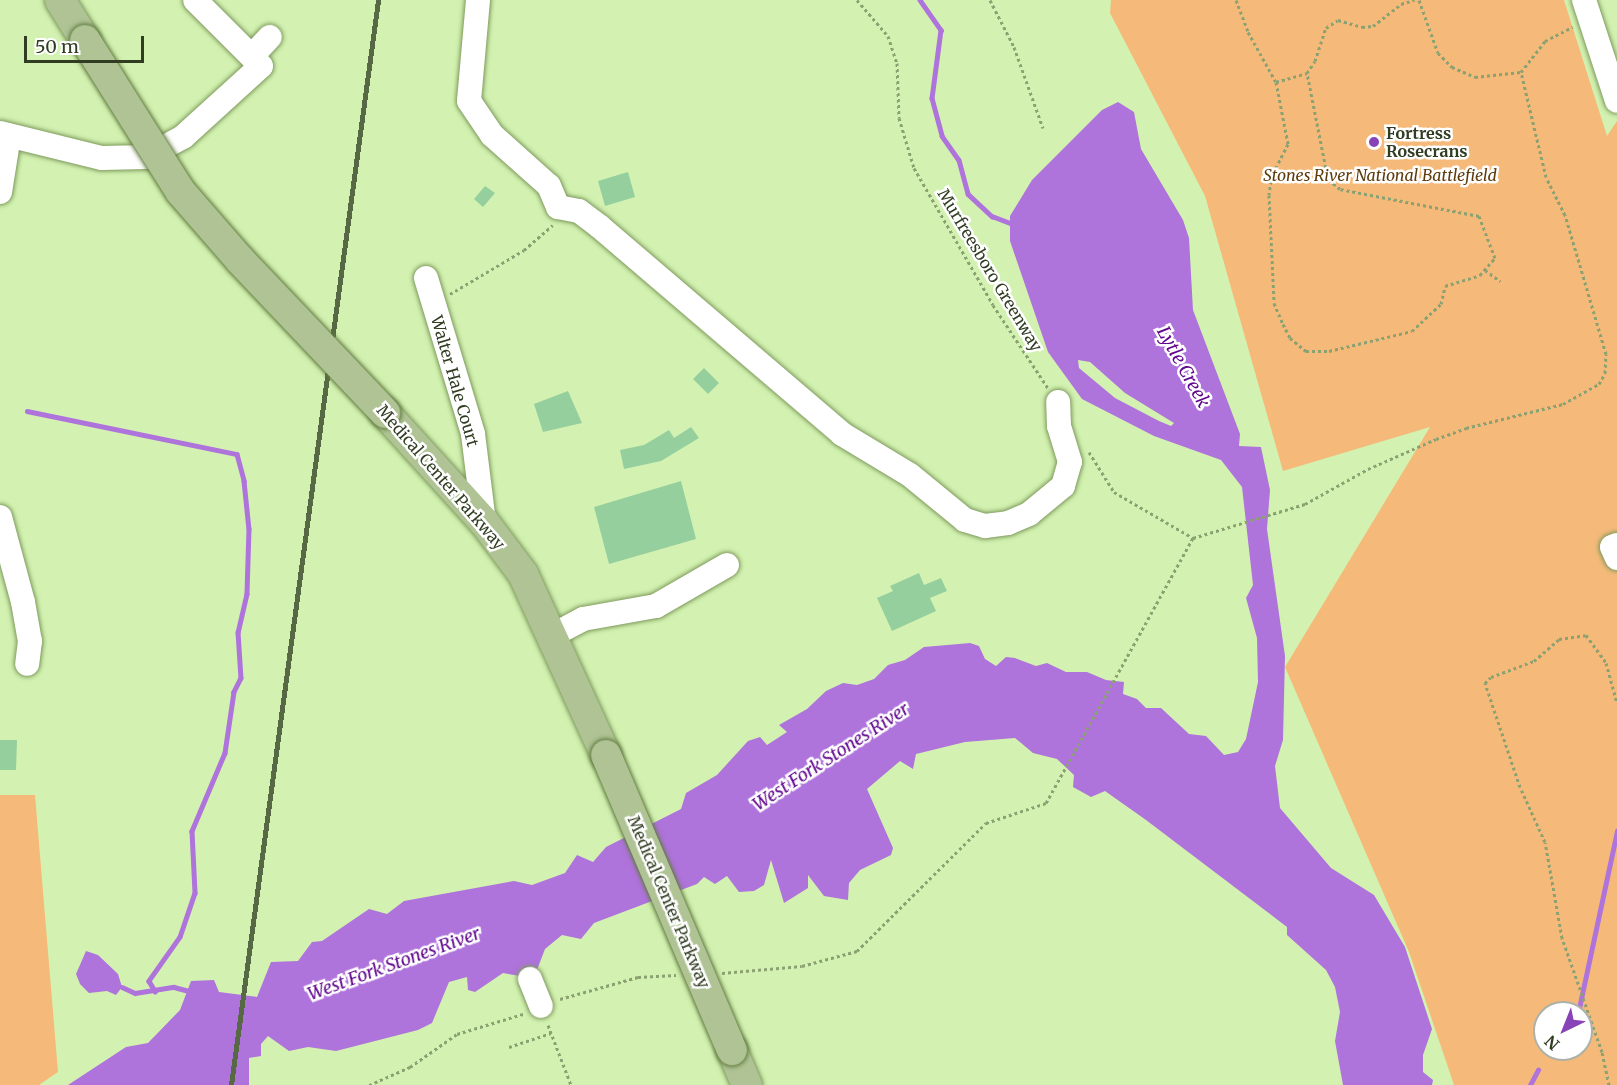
<!DOCTYPE html>
<style>
body{margin:0}
#map{position:relative;width:1617px;height:1085px;overflow:hidden;background:#d3f2b1;font-family:Merriweather,serif}
div>[style]{position:absolute}
[style*='--x']{left:calc(var(--x)*1px);top:calc(var(--y)*1px);width:calc(var(--w)*1px);rotate:calc(var(--a)*1deg)}
.green>*{inset:0;background:#f5ba79}
.water>*{inset:0;background:#af73dc}
.stream>*{height:4.5px;margin:-2.25px;padding:0 2.25px;transform-origin:2.25px;border-radius:2.25px;background:#af73dc}
.building>*{inset:0;background:#95cf9e}
.path>*{height:3px;margin-top:-1.5px;transform-origin:0;background:repeating-linear-gradient(90deg,#8ba171 0 3px,transparent 0 6px)}
.roads{filter:drop-shadow(0 0 2px #7e9a5d) drop-shadow(0 0 2px #7e9a5d)}
.minor>*{height:24px;margin:-12px;padding:0 12px;transform-origin:12px;border-radius:12px;background:#fff}
.major>*{height:30px;margin:-15px;padding:0 15px;transform-origin:15px;border-radius:15px;background:#afc394}
.rail>*{height:4.5px;margin:-2.25px;padding:0 2.25px;transform-origin:2.25px;border-radius:2.25px;background:#576845}
.bridges{filter:drop-shadow(0 0 2px #607a3e) drop-shadow(0 0 2px #607a3e)}
.major-bridge>*{height:30px;margin:-15px;padding:0 15px;transform-origin:15px;border-radius:15px;background:#afc394}
.dots>*{width:16px;height:16px;translate:-50% -50%;box-sizing:border-box;border:3px solid #fff;border-radius:50%}
span{translate:-50% -50%;white-space:nowrap;text-align:center;line-height:1.15;-webkit-text-stroke:5px #fff;paint-order:stroke}
.poi-label{font-size:16px;color:#313d23;font-weight:700}
.left{translate:0 -50%;text-align:left}
.park-label{font-size:16px;color:#5d3b0c;font-style:italic}
.street-label{font-size:16px;color:#313d23}
.water-label{font-size:18px;color:#61078e;font-style:italic}
.north{position:absolute;left:1533px;top:1001px;width:60px;height:60px;box-sizing:border-box;background:#fff;border:2px solid #adb1a7;border-radius:50%;rotate:223deg;font-size:16px;font-weight:700;line-height:24px;text-align:center;color:#313d23}
.north::after{content:'';display:block;margin:auto;width:21px;height:27px;background:#8843b6;clip-path:polygon(50% 0,100% 100%,50% 72%,0 100%)}
.scale{position:absolute;left:24px;top:36px;width:120px;height:27px;box-sizing:border-box;border:3px solid #313d23;border-top:0;padding-left:8px;font-size:18px;line-height:21px;white-space:nowrap;color:#313d23;-webkit-text-stroke:4px #fff;paint-order:stroke}
</style>
<div id="map">
<div class="green">
<i style="clip-path:polygon(evenodd,1111px 0,1564px 0,1607px 136px,1617px 121px,1617px 1085px,1454px 1085px,1409px 952px,1285px 667px,1430px 427px,1283px 471px,1205px 196px,1110px 13px,1111px 0,1545px 1013px,1581px 1013px,1581px 1049px,1545px 1049px,1545px 1013px)"></i>
<i style="clip-path:polygon(0 795px,35px 795px,58px 1072px,39px 1085px,0 1085px)"></i>
</div>
<div class="water">
<i style="clip-path:polygon(evenodd,1118px 102px,1134px 112px,1141px 149px,1183px 220px,1189px 238px,1193px 310px,1240px 434px,1239px 446px,1261px 447px,1270px 490px,1267px 529px,1285px 656px,1283px 740px,1275px 766px,1280px 808px,1331px 868px,1374px 895px,1405px 947px,1432px 1029px,1423px 1055px,1423px 1072px,1433px 1080px,1432px 1085px,1343px 1085px,1335px 1041px,1340px 1012px,1335px 987px,1326px 970px,1287px 935px,1287px 927px,1146px 820px,1105px 791px,1091px 797px,1073px 787px,1074px 775px,1057px 759px,1033px 753px,1015px 738px,965px 742px,916px 754px,913px 769px,900px 761px,867px 789px,893px 848px,891px 855px,860px 870px,849px 883px,848px 900px,824px 896px,808px 875px,808px 888px,784px 903px,771px 860px,764px 885px,754px 891px,739px 892px,727px 876px,715px 884px,704px 877px,697px 884px,594px 923px,581px 939px,562px 935px,545px 949px,537px 970px,520px 976px,503px 973px,475px 992px,468px 990px,467px 977px,449px 982px,432px 1023px,418px 1030px,336px 1051px,308px 1047px,289px 1051px,268px 1036px,261px 1044px,261px 1056px,249px 1058px,249px 1085px,68px 1085px,126px 1047px,148px 1043px,180px 1010px,191px 981px,214px 980px,219px 992px,257px 997px,271px 962px,298px 961px,312px 942px,322px 941px,369px 909px,387px 914px,404px 901px,514px 881px,532px 885px,565px 873px,577px 855px,593px 862px,606px 847px,681px 809px,686px 793px,717px 775px,748px 741px,760px 737px,767px 745px,787px 732px,779px 725px,807px 709px,826px 691px,843px 683px,857px 685px,874px 679px,888px 665px,905px 660px,924px 647px,970px 643px,979px 646px,985px 659px,996px 666px,1006px 657px,1015px 658px,1036px 666px,1047px 663px,1066px 672px,1087px 672px,1106px 680px,1124px 682px,1123px 694px,1137px 699px,1146px 708px,1161px 708px,1189px 734px,1206px 736px,1224px 755px,1238px 752px,1246px 739px,1258px 682px,1257px 638px,1246px 598px,1253px 585px,1242px 487px,1221px 460px,1154px 436px,1082px 399px,1048px 352px,1010px 241px,1010px 216px,1032px 180px,1102px 110px,1118px 102px,1078px 360px,1090px 362px,1125px 393px,1174px 423px,1171px 426px,1159px 421px,1115px 398px,1079px 368px,1078px 360px)"></i>
<i style="clip-path:polygon(86px 951px,98px 955px,118px 974px,122px 987px,116px 995px,107px 991px,89px 993px,80px 984px,76px 974px)"></i>
</div>
<div class="stream">
<i style="--x:920;--y:0;--w:37;--a:55"></i>
<i style="--x:941;--y:30;--w:69;--a:97.5"></i>
<i style="--x:932;--y:98;--w:39;--a:75"></i>
<i style="--x:942;--y:136;--w:29;--a:55"></i>
<i style="--x:959;--y:160;--w:35;--a:75"></i>
<i style="--x:968;--y:194;--w:33;--a:43"></i>
<i style="--x:992;--y:216;--w:26;--a:21"></i>
<i style="--x:27;--y:411;--w:214;--a:11.6"></i>
<i style="--x:237;--y:454;--w:28;--a:75"></i>
<i style="--x:244;--y:481;--w:48;--a:84.1"></i>
<i style="--x:249;--y:529;--w:65;--a:91.8"></i>
<i style="--x:247;--y:594;--w:39;--a:103"></i>
<i style="--x:238;--y:632;--w:46;--a:86.3"></i>
<i style="--x:241;--y:678;--w:16;--a:117"></i>
<i style="--x:234;--y:692;--w:62;--a:98.4"></i>
<i style="--x:225;--y:753;--w:85;--a:112.9"></i>
<i style="--x:192;--y:831;--w:62;--a:87.2"></i>
<i style="--x:195;--y:893;--w:46;--a:108.8"></i>
<i style="--x:180;--y:937;--w:54;--a:125.2"></i>
<i style="--x:149;--y:981;--w:12;--a:59"></i>
<i style="--x:122;--y:987;--w:14;--a:25"></i>
<i style="--x:135;--y:993;--w:39;--a:-9"></i>
<i style="--x:174;--y:987;--w:16;--a:15"></i>
<i style="--x:1578;--y:1013;--w:186;--a:-77.9"></i>
<i style="--x:1558;--y:1052;--w:4;--a:-45"></i>
<i style="--x:1530;--y:1085;--w:17;--a:-62"></i>
</div>
<div class="building">
<i style="clip-path:polygon(628px 172px,635px 197px,605px 206px,598px 181px)"></i>
<i style="clip-path:polygon(485px 186px,495px 193px,483px 207px,474px 199px)"></i>
<i style="clip-path:polygon(704px 368px,719px 383px,708px 394px,693px 379px)"></i>
<i style="clip-path:polygon(568px 391px,582px 423px,543px 432px,534px 404px)"></i>
<i style="clip-path:polygon(691px 427px,699px 438px,661px 461px,624px 469px,620px 450px,644px 445px,669px 430px,674px 438px)"></i>
<i style="clip-path:polygon(681px 481px,696px 539px,609px 564px,594px 507px)"></i>
<i style="clip-path:polygon(919px 573px,924px 585px,941px 578px,947px 591px,930px 598px,936px 611px,892px 631px,877px 598px,893px 591px,890px 586px)"></i>
<i style="clip-path:polygon(0 740px,17px 740px,16px 770px,0 770px)"></i>
</div>
<div class="path">
<i style="--x:857;--y:0;--w:48;--a:49.3"></i>
<i style="--x:888;--y:36;--w:28;--a:72"></i>
<i style="--x:897;--y:63;--w:55;--a:87.9"></i>
<i style="--x:899;--y:118;--w:52;--a:73.3"></i>
<i style="--x:914;--y:168;--w:158;--a:60"></i>
<i style="--x:993;--y:305;--w:100;--a:56.5"></i>
<i style="--x:990;--y:0;--w:53;--a:62.9"></i>
<i style="--x:1014;--y:47;--w:86;--a:70.3"></i>
<i style="--x:1236;--y:0;--w:34;--a:69"></i>
<i style="--x:1248;--y:32;--w:57;--a:60.8"></i>
<i style="--x:1276;--y:82;--w:32;--a:-16"></i>
<i style="--x:1307;--y:73;--w:14;--a:-56"></i>
<i style="--x:1315;--y:61;--w:35;--a:-72"></i>
<i style="--x:1326;--y:28;--w:14;--a:-34"></i>
<i style="--x:1338;--y:20;--w:25;--a:16"></i>
<i style="--x:1362;--y:27;--w:11;--a:-5"></i>
<i style="--x:1373;--y:26;--w:36;--a:-38"></i>
<i style="--x:1401;--y:4;--w:14;--a:-17"></i>
<i style="--x:1419;--y:0;--w:56;--a:70.3"></i>
<i style="--x:1438;--y:53;--w:20;--a:45"></i>
<i style="--x:1452;--y:67;--w:25;--a:23"></i>
<i style="--x:1475;--y:77;--w:46;--a:-6.2"></i>
<i style="--x:1521;--y:72;--w:39;--a:-52"></i>
<i style="--x:1545;--y:41;--w:31;--a:-27"></i>
<i style="--x:1276;--y:82;--w:63;--a:79"></i>
<i style="--x:1288;--y:144;--w:35;--a:117"></i>
<i style="--x:1272;--y:175;--w:20;--a:99"></i>
<i style="--x:1269;--y:195;--w:108;--a:87.3"></i>
<i style="--x:1274;--y:303;--w:23;--a:67"></i>
<i style="--x:1283;--y:324;--w:16;--a:63"></i>
<i style="--x:1290;--y:338;--w:21;--a:39"></i>
<i style="--x:1306;--y:351;--w:23;--a:0"></i>
<i style="--x:1329;--y:351;--w:85;--a:-13.5"></i>
<i style="--x:1412;--y:331;--w:40;--a:-43"></i>
<i style="--x:1441;--y:304;--w:18;--a:-77"></i>
<i style="--x:1445;--y:286;--w:37;--a:-17"></i>
<i style="--x:1480;--y:275;--w:23;--a:-49"></i>
<i style="--x:1495;--y:258;--w:45;--a:-110.9"></i>
<i style="--x:1479;--y:216;--w:142;--a:-169"></i>
<i style="--x:1340;--y:189;--w:16;--a:-140"></i>
<i style="--x:1328;--y:179;--w:108;--a:-101.2"></i>
<i style="--x:1485;--y:270;--w:19;--a:36"></i>
<i style="--x:450;--y:294;--w:86;--a:-30.7"></i>
<i style="--x:524;--y:250;--w:38;--a:-41"></i>
<i style="--x:1089;--y:452;--w:47;--a:58"></i>
<i style="--x:1114;--y:492;--w:91;--a:30.2"></i>
<i style="--x:722;--y:973;--w:80;--a:-5"></i>
<i style="--x:802;--y:966;--w:57;--a:-15.3"></i>
<i style="--x:857;--y:951;--w:182;--a:-44.8"></i>
<i style="--x:986;--y:823;--w:63;--a:-18.4"></i>
<i style="--x:1046;--y:803;--w:303;--a:-61"></i>
<i style="--x:1193;--y:538;--w:117;--a:-16.9"></i>
<i style="--x:1305;--y:504;--w:72;--a:-29.1"></i>
<i style="--x:1368;--y:469;--w:74;--a:-23.8"></i>
<i style="--x:1436;--y:439;--w:32;--a:-20"></i>
<i style="--x:1466;--y:428;--w:100;--a:-13.9"></i>
<i style="--x:1563;--y:404;--w:41;--a:-29.1"></i>
<i style="--x:1599;--y:384;--w:13;--a:-61"></i>
<i style="--x:1605;--y:373;--w:19;--a:-87"></i>
<i style="--x:1606;--y:354;--w:145;--a:-106.4"></i>
<i style="--x:1565;--y:215;--w:42;--a:-116.6"></i>
<i style="--x:1546;--y:177;--w:108;--a:-103.4"></i>
<i style="--x:560;--y:999;--w:81;--a:-15.8"></i>
<i style="--x:638;--y:977;--w:38;--a:-3"></i>
<i style="--x:548;--y:1025;--w:64;--a:69"></i>
<i style="--x:509;--y:1047;--w:44;--a:-18.4"></i>
<i style="--x:369;--y:1085;--w:45;--a:-23.7"></i>
<i style="--x:410;--y:1067;--w:57;--a:-35.1"></i>
<i style="--x:457;--y:1034;--w:69;--a:-16.9"></i>
<i style="--x:1609;--y:1085;--w:34;--a:-102"></i>
<i style="--x:1602;--y:1052;--w:121;--a:-109.3"></i>
<i style="--x:1562;--y:938;--w:97;--a:-100"></i>
<i style="--x:1545;--y:842;--w:60;--a:-114.4"></i>
<i style="--x:1520;--y:787;--w:110;--a:-108.6"></i>
<i style="--x:1485;--y:683;--w:8;--a:-45"></i>
<i style="--x:1491;--y:677;--w:46;--a:-20.4"></i>
<i style="--x:1534;--y:661;--w:33;--a:-41"></i>
<i style="--x:1559;--y:639;--w:27;--a:-8"></i>
<i style="--x:1586;--y:635;--w:34;--a:54"></i>
<i style="--x:1606;--y:663;--w:41;--a:74.6"></i>
</div>
<div class="roads">
<div class="minor">
<i style="--x:478;--y:0;--w:101;--a:95.1"></i>
<i style="--x:469;--y:101;--w:41;--a:55.9"></i>
<i style="--x:492;--y:135;--w:76;--a:41.8"></i>
<i style="--x:549;--y:186;--w:23;--a:67"></i>
<i style="--x:558;--y:207;--w:21;--a:11"></i>
<i style="--x:579;--y:211;--w:26;--a:37"></i>
<i style="--x:600;--y:227;--w:318;--a:40.5"></i>
<i style="--x:842;--y:434;--w:79;--a:31.1"></i>
<i style="--x:910;--y:475;--w:71;--a:39.3"></i>
<i style="--x:965;--y:520;--w:21;--a:17"></i>
<i style="--x:985;--y:526;--w:23;--a:-7"></i>
<i style="--x:1008;--y:523;--w:23;--a:-23"></i>
<i style="--x:1029;--y:514;--w:44;--a:-39.5"></i>
<i style="--x:1063;--y:486;--w:25;--a:-74"></i>
<i style="--x:1070;--y:462;--w:38;--a:-107"></i>
<i style="--x:1059;--y:426;--w:24;--a:-92"></i>
<i style="--x:1584;--y:0;--w:106;--a:71.9"></i>
<i style="--x:252;--y:56;--w:26;--a:-47"></i>
<i style="--x:0;--y:133;--w:105;--a:13.8"></i>
<i style="--x:102;--y:158;--w:44;--a:-1.3"></i>
<i style="--x:146;--y:157;--w:42;--a:-28.4"></i>
<i style="--x:183;--y:137;--w:105;--a:-42.3"></i>
<i style="--x:261;--y:66;--w:93;--a:-135"></i>
<i style="--x:0;--y:192;--w:57;--a:-80.9"></i>
<i style="--x:426;--y:278;--w:163;--a:73.2"></i>
<i style="--x:473;--y:434;--w:89;--a:82.9"></i>
<i style="--x:0;--y:517;--w:88;--a:74.9"></i>
<i style="--x:23;--y:602;--w:40;--a:80"></i>
<i style="--x:30;--y:641;--w:23;--a:97"></i>
<i style="--x:1617;--y:545;--w:5;--a:158"></i>
<i style="--x:1612;--y:547;--w:12;--a:66"></i>
<i style="--x:553;--y:635;--w:34;--a:-28"></i>
<i style="--x:583;--y:619;--w:74;--a:-10.1"></i>
<i style="--x:656;--y:606;--w:82;--a:-30"></i>
<i style="--x:530;--y:979;--w:29;--a:68"></i>
</div>
<div class="major">
<i style="--x:60;--y:0;--w:47;--a:58"></i>
<i style="--x:385;--y:413;--w:147;--a:47.8"></i>
<i style="--x:484;--y:522;--w:65;--a:53.1"></i>
<i style="--x:523;--y:574;--w:199;--a:65.4"></i>
<i style="--x:732;--y:1050;--w:38;--a:67"></i>
</div>
</div>
<div class="rail">
<i style="--x:231;--y:1085;--w:1095;--a:-82.28"></i>
</div>
<div class="bridges">
<div class="major-bridge">
<i style="--x:85;--y:40;--w:178;--a:57.8"></i>
<i style="--x:180;--y:191;--w:91;--a:49"></i>
<i style="--x:240;--y:260;--w:211;--a:46.5"></i>
<i style="--x:606;--y:755;--w:321;--a:66.9"></i>
</div>
</div>
<div class="dots">
<i style="left:1374px;top:142px;background:#8843b6"></i>
</div>
<div class="poi-label">
<span class="left" style="left:1386px;top:142px">Fortress<br>Rosecrans</span>
</div>
<div class="park-label">
<span style="left:1380px;top:175px">Stones River National Battlefield</span>
</div>
<div class="street-label">
<span style="left:990px;top:270px;rotate:59deg">Murfreesboro Greenway</span>
<span style="left:455px;top:381px;rotate:74deg">Walter Hale Court</span>
<span style="left:441px;top:477px;rotate:49deg">Medical Center Parkway</span>
<span style="left:669px;top:902px;rotate:67deg">Medical Center Parkway</span>
</div>
<div class="water-label">
<span style="left:1183px;top:367px;rotate:61deg">Lytle Creek</span>
<span style="left:831px;top:757px;rotate:-33deg">West Fork Stones River</span>
<span style="left:394px;top:964px;rotate:-20deg">West Fork Stones River</span>
</div>
<div class="north">N</div>
<div class="scale">50 m</div>
</div>
